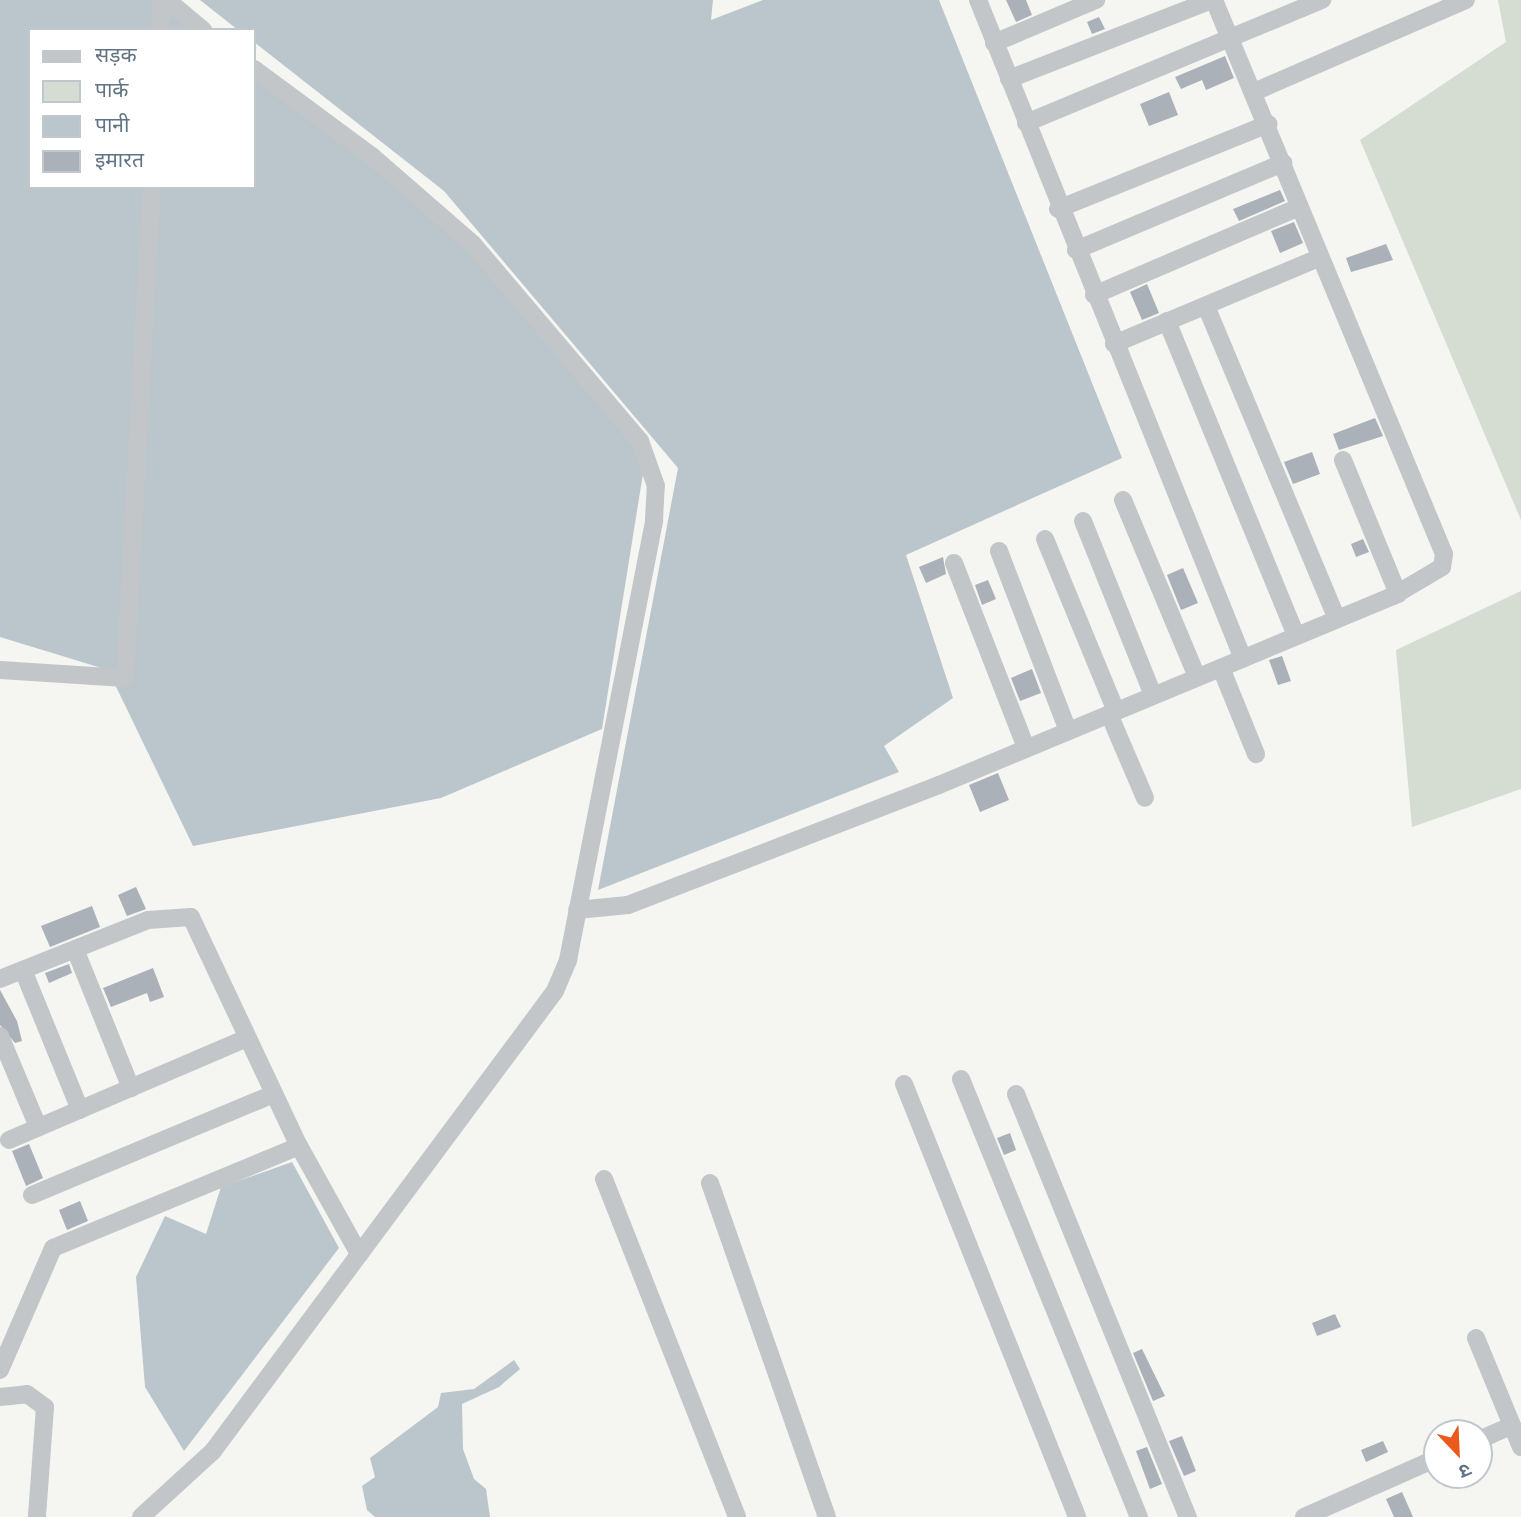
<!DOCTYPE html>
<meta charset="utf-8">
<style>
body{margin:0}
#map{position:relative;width:1521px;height:1517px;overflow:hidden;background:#f5f5f1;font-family:"DejaVu Sans","Noto Sans Devanagari",sans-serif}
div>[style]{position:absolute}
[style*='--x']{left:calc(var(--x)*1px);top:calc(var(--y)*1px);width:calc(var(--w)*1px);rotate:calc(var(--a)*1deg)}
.green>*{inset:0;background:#d5dcd2}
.water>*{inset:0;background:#bbc6cc}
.building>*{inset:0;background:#aab1b8}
.minor>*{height:18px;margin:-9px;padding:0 9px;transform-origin:9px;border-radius:9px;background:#c2c6c9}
span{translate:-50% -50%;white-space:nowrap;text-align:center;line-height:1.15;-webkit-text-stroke:7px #fff;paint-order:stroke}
.legend{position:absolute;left:28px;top:28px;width:228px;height:161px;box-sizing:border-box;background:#fff;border:2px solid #c0c7cd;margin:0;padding:9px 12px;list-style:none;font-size:21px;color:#627383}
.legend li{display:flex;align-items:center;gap:14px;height:35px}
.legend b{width:35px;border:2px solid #c0c7cd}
.north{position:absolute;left:1423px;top:1419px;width:70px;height:70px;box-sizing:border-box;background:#fff;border:2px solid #c0c7cd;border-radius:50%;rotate:157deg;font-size:19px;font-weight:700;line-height:28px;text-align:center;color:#627383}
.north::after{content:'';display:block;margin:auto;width:24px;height:32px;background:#eb591b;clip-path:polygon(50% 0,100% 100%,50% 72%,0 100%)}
</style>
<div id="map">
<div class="green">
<i style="clip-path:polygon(1498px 0,1521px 0,1521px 520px,1360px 140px,1506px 42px)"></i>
<i style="clip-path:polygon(1521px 591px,1521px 789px,1412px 827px,1396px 650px)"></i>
</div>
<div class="water">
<i style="clip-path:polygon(0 0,178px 0,215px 30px,30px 30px,30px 187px,254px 187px,254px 61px,437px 208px,646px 455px,602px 729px,441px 798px,193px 846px,108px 670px,0 637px)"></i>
<i style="clip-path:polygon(200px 0,713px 0,711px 20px,763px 0,939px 0,1122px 458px,906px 555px,953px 698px,884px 746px,899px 772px,598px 890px,678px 468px,444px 191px,254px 42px,254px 30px,238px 30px)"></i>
<i style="clip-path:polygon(292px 1162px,339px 1248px,184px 1451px,145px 1387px,136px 1277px,165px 1216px,206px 1234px,221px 1187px)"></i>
<i style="clip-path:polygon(514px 1360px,520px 1369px,499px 1387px,462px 1404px,463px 1449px,474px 1479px,486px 1489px,490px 1517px,375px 1517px,367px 1510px,362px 1486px,375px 1477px,370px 1458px,438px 1407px,441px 1393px,474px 1389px)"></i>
</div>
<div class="building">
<i style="clip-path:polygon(1006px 0,1026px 0,1032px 15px,1016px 22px)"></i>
<i style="clip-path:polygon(1099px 17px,1105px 29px,1092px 34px,1087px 22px)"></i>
<i style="clip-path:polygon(1225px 56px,1234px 78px,1206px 90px,1202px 80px,1181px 89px,1175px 77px)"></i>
<i style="clip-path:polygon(1169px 92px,1178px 115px,1149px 126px,1140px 104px)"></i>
<i style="clip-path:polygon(1280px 190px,1285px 201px,1239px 221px,1233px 209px)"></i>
<i style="clip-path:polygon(1294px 222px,1303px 243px,1280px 253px,1271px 231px)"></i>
<i style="clip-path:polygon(1386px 244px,1393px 260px,1351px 272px,1346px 258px)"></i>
<i style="clip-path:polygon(1147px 284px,1159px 313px,1142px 320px,1130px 292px)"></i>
<i style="clip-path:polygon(1375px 418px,1383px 436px,1339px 450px,1333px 434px)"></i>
<i style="clip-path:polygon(1312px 452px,1320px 474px,1293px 484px,1284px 462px)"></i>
<i style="clip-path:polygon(1363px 539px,1369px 552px,1356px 557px,1351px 544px)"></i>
<i style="clip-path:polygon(943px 557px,946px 574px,926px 583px,919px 567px)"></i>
<i style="clip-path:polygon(1183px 568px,1198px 603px,1181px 610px,1167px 575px)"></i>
<i style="clip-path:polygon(988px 580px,996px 599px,982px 605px,975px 585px)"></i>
<i style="clip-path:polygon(1282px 656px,1291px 681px,1278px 685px,1269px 660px)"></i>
<i style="clip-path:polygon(1032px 669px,1041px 693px,1020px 701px,1011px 678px)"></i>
<i style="clip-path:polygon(998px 773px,1009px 800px,980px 812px,969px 785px)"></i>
<i style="clip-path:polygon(136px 887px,146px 909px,127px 916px,118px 895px)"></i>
<i style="clip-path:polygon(92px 906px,100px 927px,50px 947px,41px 926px)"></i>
<i style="clip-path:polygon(69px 964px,72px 973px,49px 983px,45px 973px)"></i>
<i style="clip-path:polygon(153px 968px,164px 997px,150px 1002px,147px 993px,111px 1007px,103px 988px)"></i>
<i style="clip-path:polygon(0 990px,17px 1021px,22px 1041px,15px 1043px,0 1025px)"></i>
<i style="clip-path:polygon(1010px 1133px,1016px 1150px,1004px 1155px,997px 1138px)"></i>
<i style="clip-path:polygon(29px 1144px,43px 1178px,26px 1186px,12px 1151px)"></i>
<i style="clip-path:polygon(80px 1201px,88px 1221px,67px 1230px,59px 1210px)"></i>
<i style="clip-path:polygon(1335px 1314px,1341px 1327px,1317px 1336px,1312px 1323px)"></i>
<i style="clip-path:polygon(1142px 1349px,1165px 1396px,1153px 1401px,1133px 1353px)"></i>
<i style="clip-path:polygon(1182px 1436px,1196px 1471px,1184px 1476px,1169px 1441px)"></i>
<i style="clip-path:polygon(1383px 1441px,1388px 1452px,1366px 1462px,1361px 1450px)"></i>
<i style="clip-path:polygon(1147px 1447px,1162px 1484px,1150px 1489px,1136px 1451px)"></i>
<i style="clip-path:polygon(1402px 1492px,1413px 1517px,1394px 1517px,1386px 1499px)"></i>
</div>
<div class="minor">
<i style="--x:167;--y:0;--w:47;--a:39.8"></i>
<i style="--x:978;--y:0;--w:710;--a:68.09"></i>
<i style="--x:160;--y:30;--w:30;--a:-86"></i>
<i style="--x:994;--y:43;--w:111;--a:-22.9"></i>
<i style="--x:1009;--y:79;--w:218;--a:-21.3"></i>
<i style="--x:1254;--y:92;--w:231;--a:-23.5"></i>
<i style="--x:1026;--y:123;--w:321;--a:-22.6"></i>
<i style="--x:1058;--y:209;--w:227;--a:-22"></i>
<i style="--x:1076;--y:250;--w:225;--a:-22.8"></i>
<i style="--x:1094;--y:295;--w:223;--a:-23.2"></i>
<i style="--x:1206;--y:306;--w:339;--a:67.3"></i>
<i style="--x:1167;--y:321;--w:340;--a:67.7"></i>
<i style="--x:1114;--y:344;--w:222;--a:-22.8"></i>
<i style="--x:1343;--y:460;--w:145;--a:67.7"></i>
<i style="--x:1123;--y:500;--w:192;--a:67.3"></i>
<i style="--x:1083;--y:521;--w:188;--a:68.1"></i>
<i style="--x:1045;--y:539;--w:186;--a:67.6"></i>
<i style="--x:999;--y:551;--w:193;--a:69"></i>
<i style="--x:954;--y:563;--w:199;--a:68.7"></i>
<i style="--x:1221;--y:668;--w:93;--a:67.9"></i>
<i style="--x:0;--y:670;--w:125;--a:3.7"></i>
<i style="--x:125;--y:678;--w:492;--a:-86.9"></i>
<i style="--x:1109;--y:714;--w:91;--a:66.8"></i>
<i style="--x:577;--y:910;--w:51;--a:-5.6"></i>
<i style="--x:628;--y:905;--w:333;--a:-21.1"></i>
<i style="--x:939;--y:785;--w:492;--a:-22.6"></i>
<i style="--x:1393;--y:596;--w:57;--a:-30.6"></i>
<i style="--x:1442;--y:567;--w:13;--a:-81"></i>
<i style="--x:1444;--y:554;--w:600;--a:-112.55"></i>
<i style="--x:75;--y:949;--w:150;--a:68.1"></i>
<i style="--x:23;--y:970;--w:151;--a:67.8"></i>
<i style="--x:0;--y:979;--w:159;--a:-21.7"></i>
<i style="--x:148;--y:920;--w:43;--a:-4"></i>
<i style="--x:191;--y:917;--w:253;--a:64.8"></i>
<i style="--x:299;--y:1146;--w:124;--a:60.9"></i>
<i style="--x:0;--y:1036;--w:99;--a:67.3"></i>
<i style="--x:961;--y:1079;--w:473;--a:67.9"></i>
<i style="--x:904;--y:1084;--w:466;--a:68.2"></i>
<i style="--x:1016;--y:1094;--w:457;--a:67.9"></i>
<i style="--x:9;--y:1140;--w:259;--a:-23.2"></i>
<i style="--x:604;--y:1179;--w:363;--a:68.5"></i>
<i style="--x:710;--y:1183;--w:354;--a:70.7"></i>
<i style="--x:32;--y:1195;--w:262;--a:-22.7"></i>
<i style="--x:1476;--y:1338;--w:118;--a:67.6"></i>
<i style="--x:0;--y:1370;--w:133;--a:-66.5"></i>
<i style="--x:53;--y:1248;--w:266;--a:-22.5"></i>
<i style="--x:0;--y:1397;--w:27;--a:-6"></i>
<i style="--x:27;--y:1394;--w:22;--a:36"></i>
<i style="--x:45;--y:1407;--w:110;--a:94.2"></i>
<i style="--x:1479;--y:1440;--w:36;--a:-24"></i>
<i style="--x:141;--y:1517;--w:98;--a:-42.5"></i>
<i style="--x:213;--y:1451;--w:573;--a:-53.37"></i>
<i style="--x:555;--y:991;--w:34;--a:-67"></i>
<i style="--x:568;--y:960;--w:448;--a:-78.9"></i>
<i style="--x:654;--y:520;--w:34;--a:-87"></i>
<i style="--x:656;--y:486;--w:48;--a:-109.6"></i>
<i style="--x:640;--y:441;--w:258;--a:-130.3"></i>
<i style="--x:473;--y:244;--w:133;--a:-139"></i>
<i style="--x:373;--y:157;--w:148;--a:-143.5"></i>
<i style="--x:1304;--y:1517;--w:145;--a:-23.9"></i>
</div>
<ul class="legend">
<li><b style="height:9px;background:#c2c6c9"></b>सड़क</li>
<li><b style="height:19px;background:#d5dcd2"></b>पार्क</li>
<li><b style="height:19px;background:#bbc6cc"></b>पानी</li>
<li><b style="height:19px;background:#aab1b8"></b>इमारत</li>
</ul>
<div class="north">उ</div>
</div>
